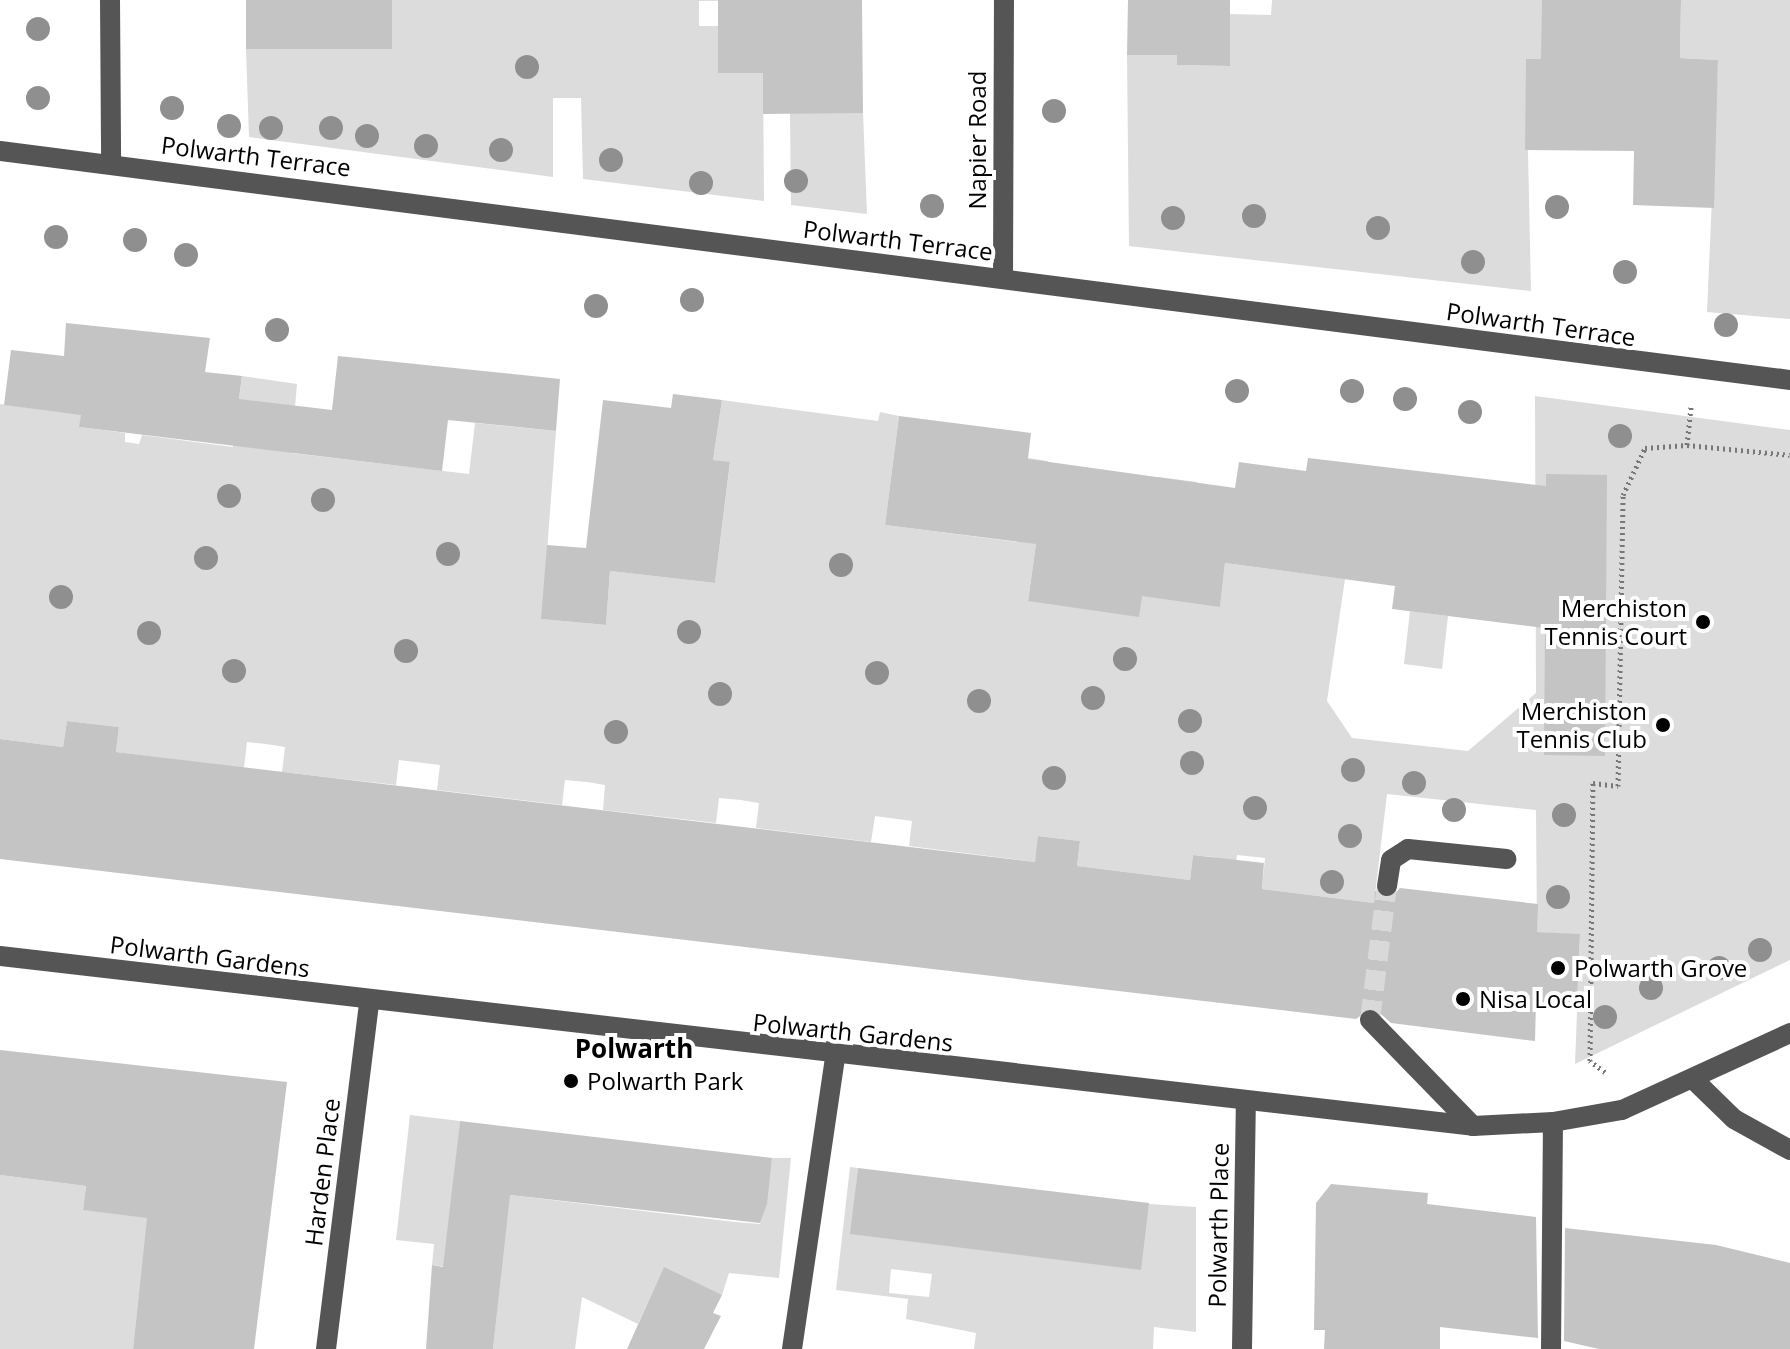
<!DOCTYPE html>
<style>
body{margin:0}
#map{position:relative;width:1790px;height:1349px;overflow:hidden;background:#fff;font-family:"Open Sans",sans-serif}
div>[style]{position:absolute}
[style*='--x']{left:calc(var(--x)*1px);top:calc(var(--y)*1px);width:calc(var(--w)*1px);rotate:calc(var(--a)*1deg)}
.green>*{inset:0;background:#dcdcdc}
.building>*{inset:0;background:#c4c4c4}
.minor-tunnel>*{height:20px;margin-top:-10px;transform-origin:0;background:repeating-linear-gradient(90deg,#d9d9d9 0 20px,transparent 0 30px)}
.path>*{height:5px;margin-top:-2.5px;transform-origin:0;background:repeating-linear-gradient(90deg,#777 0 2px,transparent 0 6px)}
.minor>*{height:20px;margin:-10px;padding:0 10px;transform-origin:10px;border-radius:10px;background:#555}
.trees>*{width:24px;height:24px;margin:-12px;border-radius:50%;background:#8f8f8f}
.dots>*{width:22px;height:22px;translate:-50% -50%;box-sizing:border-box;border:4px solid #fff;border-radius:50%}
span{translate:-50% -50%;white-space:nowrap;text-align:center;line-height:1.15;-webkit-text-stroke:8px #fff;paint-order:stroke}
.street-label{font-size:24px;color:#000}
.poi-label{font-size:24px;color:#000}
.right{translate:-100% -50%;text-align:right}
.left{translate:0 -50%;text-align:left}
.neighbourhood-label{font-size:26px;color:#000;font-weight:700}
</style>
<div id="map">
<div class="green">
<i style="clip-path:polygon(392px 0,793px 0,699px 1px,699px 26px,718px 26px,718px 73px,763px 73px,764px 201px,583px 179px,581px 98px,553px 98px,553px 177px,249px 137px,246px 49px,392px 49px)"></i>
<i style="clip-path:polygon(1272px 0,1542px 0,1545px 59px,1526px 59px,1531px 291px,1129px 246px,1127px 55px,1177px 55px,1178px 65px,1229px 66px,1230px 14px,1271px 15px)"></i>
<i style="clip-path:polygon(1681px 0,1790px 0,1790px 319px,1707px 312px,1718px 60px,1680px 58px)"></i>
<i style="clip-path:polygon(790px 113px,863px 113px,867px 214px,791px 205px)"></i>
<i style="clip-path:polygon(242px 376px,297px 384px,291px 453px,469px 474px,475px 423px,556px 431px,542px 619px,606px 625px,610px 571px,715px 583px,730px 463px,713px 460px,722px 400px,878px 421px,880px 412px,899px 416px,885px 525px,1017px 542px,1028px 458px,1048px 461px,1028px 600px,1138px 616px,1158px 477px,1197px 482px,1192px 512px,1220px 606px,1225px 563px,1345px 579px,1327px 701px,1352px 738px,1468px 751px,1536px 693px,1535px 396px,1790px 430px,1790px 960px,1575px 1064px,1580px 935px,1537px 932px,1536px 810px,1387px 794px,1374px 903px,1262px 889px,1265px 858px,1237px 855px,1234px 885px,1214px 857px,1193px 855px,1190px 880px,1077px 866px,1080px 841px,1039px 836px,1035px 862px,909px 846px,912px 821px,875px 816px,871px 842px,756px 828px,759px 803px,741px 800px,719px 798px,716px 823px,603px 810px,605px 785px,587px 782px,565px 780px,562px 805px,437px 790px,440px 765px,399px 760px,396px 785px,282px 772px,285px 747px,266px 744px,247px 742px,244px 768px,116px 752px,119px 727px,67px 721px,63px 747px,0 739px,0 404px,59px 412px,85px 379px,80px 427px,125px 433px,125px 442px,139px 444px,142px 435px,233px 447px)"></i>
<i style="clip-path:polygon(1410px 611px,1448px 616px,1442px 669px,1404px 664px)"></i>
<i style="clip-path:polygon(410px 1115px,460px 1121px,453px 1188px,735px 1222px,760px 1224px,772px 1158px,791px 1158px,779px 1278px,729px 1273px,722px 1295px,662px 1272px,638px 1324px,582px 1297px,575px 1349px,493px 1349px,501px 1274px,432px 1265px,434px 1244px,396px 1240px)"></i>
<i style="clip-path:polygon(evenodd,850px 1167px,858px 1168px,851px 1233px,1149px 1204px,1196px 1207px,1196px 1332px,1154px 1327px,1153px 1349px,974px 1349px,976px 1333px,906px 1319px,908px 1299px,836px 1290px,850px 1167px,891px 1269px,932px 1274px,929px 1297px,889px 1293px,891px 1269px)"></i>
<i style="clip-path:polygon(0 1175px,86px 1186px,83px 1210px,148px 1213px,133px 1349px,0 1349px)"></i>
</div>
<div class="building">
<i style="clip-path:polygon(246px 0,392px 0,392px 49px,246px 49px)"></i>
<i style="clip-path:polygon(718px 0,862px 0,863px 113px,763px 114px,763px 73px,718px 73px)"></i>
<i style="clip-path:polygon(1128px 0,1230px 0,1230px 66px,1177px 65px,1177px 55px,1127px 55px)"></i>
<i style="clip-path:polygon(1542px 0,1681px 0,1680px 58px,1718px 60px,1714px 208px,1633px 205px,1634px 151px,1525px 150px,1526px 59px,1541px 59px)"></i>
<i style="clip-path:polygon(66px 323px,210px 338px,205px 372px,242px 376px,239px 399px,332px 410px,338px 356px,560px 379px,556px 431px,448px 420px,442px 471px,79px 427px,81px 415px,4px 405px,11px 350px,64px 356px)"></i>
<i style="clip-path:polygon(673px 394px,722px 400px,713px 460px,730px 462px,715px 583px,610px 571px,606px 625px,541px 619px,547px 545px,586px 548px,603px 400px,671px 408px)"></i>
<i style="clip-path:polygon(899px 416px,1031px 433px,1028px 459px,1235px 488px,1239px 462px,1306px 471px,1308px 458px,1546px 486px,1546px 474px,1607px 475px,1605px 756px,1544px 755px,1545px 628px,1392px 609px,1395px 586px,1225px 563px,1220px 607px,1142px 596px,1139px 617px,1028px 601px,1036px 544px,885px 525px)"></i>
<i style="clip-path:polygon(67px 721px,119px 727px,116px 752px,1035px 862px,1038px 836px,1080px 841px,1077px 866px,1190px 880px,1193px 855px,1264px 863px,1262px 889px,1374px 903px,1375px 891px,1391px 898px,1400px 888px,1538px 904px,1537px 932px,1580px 934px,1577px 1007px,1536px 1002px,1535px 1041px,1391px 1023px,1373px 1007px,1356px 1019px,0 859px,0 739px,63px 747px)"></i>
<i style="clip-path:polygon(0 1050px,287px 1082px,254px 1349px,133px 1349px,147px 1218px,83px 1210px,86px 1186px,0 1175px)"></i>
<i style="clip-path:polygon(460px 1121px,772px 1158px,767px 1204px,760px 1223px,510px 1195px,493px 1349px,426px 1349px,432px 1265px,443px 1267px)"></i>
<i style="clip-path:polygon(858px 1168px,1149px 1203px,1141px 1270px,850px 1234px)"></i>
<i style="clip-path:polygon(1331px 1184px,1428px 1193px,1427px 1204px,1536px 1217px,1538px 1338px,1440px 1327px,1440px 1349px,1324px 1349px,1325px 1330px,1314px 1330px,1316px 1203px)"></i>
<i style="clip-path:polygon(1565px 1228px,1716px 1245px,1790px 1263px,1790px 1349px,1599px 1349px,1564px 1341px)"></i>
<i style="clip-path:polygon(664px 1267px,722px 1295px,713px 1313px,721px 1316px,704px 1349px,627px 1349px)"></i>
</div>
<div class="minor-tunnel">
<i style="--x:1370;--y:1020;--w:135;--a:-82.8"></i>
</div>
<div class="path">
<i style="--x:1687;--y:445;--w:103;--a:5.5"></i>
<i style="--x:1605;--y:1072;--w:19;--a:-144"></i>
<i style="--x:1590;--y:1061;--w:278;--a:-89.4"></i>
<i style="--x:1593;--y:783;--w:25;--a:7"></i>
<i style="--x:1618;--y:786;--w:291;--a:-89"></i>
<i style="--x:1623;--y:495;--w:52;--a:-64.9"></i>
<i style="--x:1645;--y:448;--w:42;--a:-4.1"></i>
<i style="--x:1687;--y:445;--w:39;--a:-84"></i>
</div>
<div class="minor">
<i style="--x:110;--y:0;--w:163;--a:89.6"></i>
<i style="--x:0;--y:151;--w:1805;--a:7.29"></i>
<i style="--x:1003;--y:279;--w:279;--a:-89.8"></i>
<i style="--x:1387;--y:886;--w:26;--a:-81"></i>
<i style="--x:1391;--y:860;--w:20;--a:-33"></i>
<i style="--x:1408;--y:849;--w:99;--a:5.8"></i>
<i style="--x:0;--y:956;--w:1483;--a:6.58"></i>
<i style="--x:1473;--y:1126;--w:80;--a:-2.9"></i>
<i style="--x:1553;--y:1122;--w:70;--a:-9.9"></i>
<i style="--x:1622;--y:1110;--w:185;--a:-24.6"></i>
<i style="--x:1370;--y:1020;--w:148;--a:45.8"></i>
<i style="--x:1695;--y:1081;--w:54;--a:44.3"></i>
<i style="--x:1734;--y:1119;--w:64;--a:29"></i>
<i style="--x:326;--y:1349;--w:350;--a:-82.9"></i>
<i style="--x:792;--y:1349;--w:295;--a:-81.6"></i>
<i style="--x:1242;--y:1349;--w:247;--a:-89.1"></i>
<i style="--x:1551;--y:1349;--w:227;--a:-89.5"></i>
</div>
<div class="trees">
<i style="left:38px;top:29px"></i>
<i style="left:527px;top:67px"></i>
<i style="left:38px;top:98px"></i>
<i style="left:172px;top:108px"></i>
<i style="left:1054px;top:111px"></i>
<i style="left:229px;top:126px"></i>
<i style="left:271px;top:128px"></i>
<i style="left:331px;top:128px"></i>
<i style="left:367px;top:136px"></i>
<i style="left:426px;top:146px"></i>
<i style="left:501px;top:150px"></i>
<i style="left:611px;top:160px"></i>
<i style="left:796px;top:181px"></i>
<i style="left:701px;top:183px"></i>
<i style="left:932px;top:206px"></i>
<i style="left:1557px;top:207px"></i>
<i style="left:1254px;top:216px"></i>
<i style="left:1173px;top:218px"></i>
<i style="left:1378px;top:228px"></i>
<i style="left:56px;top:237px"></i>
<i style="left:135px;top:240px"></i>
<i style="left:186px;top:255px"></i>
<i style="left:1473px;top:262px"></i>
<i style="left:1625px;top:272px"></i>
<i style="left:692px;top:300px"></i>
<i style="left:596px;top:306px"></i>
<i style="left:1726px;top:325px"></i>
<i style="left:277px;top:330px"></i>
<i style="left:1237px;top:391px"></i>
<i style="left:1352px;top:391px"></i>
<i style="left:1405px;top:399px"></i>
<i style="left:1470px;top:412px"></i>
<i style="left:1620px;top:436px"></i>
<i style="left:229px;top:496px"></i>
<i style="left:323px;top:500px"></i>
<i style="left:448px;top:554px"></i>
<i style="left:206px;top:558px"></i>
<i style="left:841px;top:565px"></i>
<i style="left:61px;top:597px"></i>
<i style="left:689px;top:632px"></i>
<i style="left:149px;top:633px"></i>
<i style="left:406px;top:651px"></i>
<i style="left:1125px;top:659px"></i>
<i style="left:234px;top:671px"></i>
<i style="left:877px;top:673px"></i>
<i style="left:720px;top:694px"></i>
<i style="left:1093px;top:698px"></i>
<i style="left:979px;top:701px"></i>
<i style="left:1190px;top:721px"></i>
<i style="left:616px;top:732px"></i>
<i style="left:1192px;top:763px"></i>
<i style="left:1353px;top:770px"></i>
<i style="left:1054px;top:778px"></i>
<i style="left:1414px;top:783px"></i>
<i style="left:1255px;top:808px"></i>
<i style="left:1454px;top:810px"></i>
<i style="left:1564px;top:815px"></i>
<i style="left:1350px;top:836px"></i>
<i style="left:1332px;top:882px"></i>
<i style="left:1558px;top:897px"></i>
<i style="left:1760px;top:950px"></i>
<i style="left:1719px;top:968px"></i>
<i style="left:1651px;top:988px"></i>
<i style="left:1605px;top:1017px"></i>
</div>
<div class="dots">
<i style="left:1703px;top:622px;background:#000"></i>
<i style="left:1663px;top:725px;background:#000"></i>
<i style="left:1558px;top:968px;background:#000"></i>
<i style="left:1463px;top:999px;background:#000"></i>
<i style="left:571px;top:1081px;background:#000"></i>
</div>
<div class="street-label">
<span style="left:977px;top:140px;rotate:-90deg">Napier Road</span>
<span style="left:256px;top:156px;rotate:7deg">Polwarth Terrace</span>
<span style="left:898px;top:240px;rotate:7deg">Polwarth Terrace</span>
<span style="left:1541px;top:324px;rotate:8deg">Polwarth Terrace</span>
<span style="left:210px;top:956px;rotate:7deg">Polwarth Gardens</span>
<span style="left:853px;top:1032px;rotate:6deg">Polwarth Gardens</span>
<span style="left:322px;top:1172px;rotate:-83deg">Harden Place</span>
<span style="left:1218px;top:1225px;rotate:-89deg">Polwarth Place</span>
</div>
<div class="poi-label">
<span class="right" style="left:1687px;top:622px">Merchiston<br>Tennis Court</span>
<span class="right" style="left:1647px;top:725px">Merchiston<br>Tennis Club</span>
<span class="left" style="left:1574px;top:968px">Polwarth Grove</span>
<span class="left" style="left:1479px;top:999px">Nisa Local</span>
<span class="left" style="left:587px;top:1081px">Polwarth Park</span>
</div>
<div class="neighbourhood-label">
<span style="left:634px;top:1049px">Polwarth</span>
</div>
</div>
